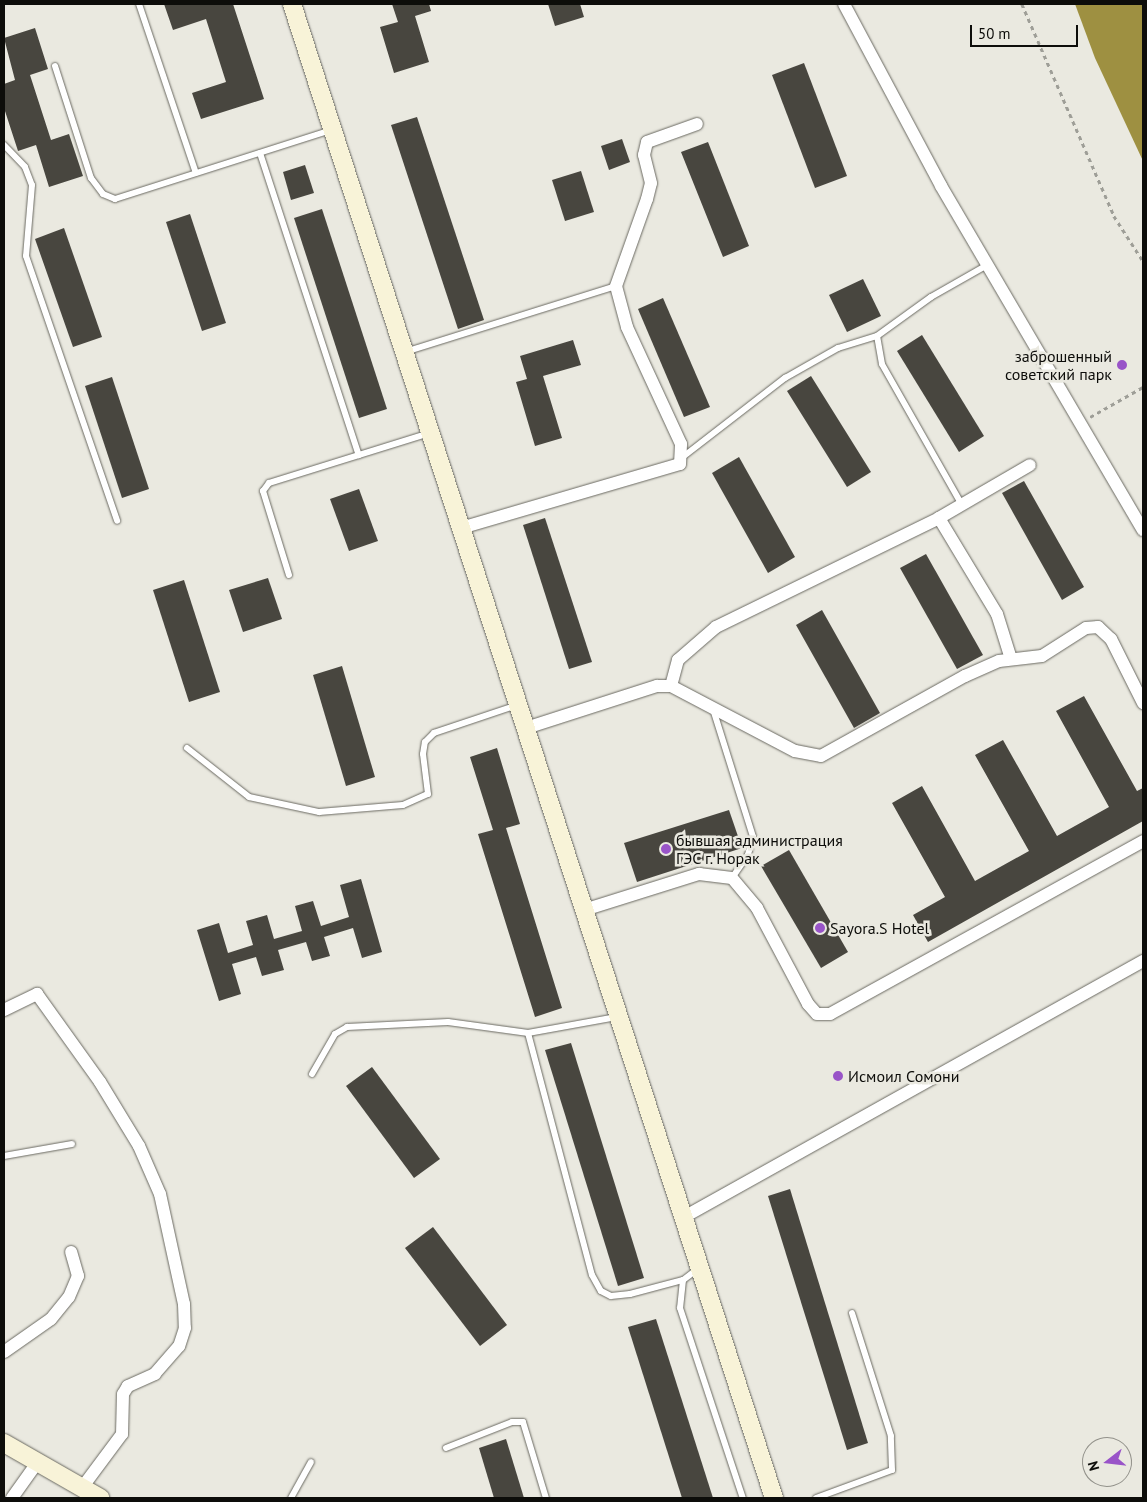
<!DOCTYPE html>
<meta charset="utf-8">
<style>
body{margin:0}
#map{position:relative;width:1147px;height:1502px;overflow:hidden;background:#eae9e0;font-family:"PT Sans",sans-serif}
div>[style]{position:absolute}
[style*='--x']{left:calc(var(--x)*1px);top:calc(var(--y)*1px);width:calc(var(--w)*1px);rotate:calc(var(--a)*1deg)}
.water>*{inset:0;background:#9e9041}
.building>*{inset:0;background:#48463f}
.path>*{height:2.5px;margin-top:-1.25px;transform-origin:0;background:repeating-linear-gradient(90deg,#9e9e97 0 4px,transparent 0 8px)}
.roads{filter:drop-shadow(0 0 1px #6a6961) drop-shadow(0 0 1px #6a6961)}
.lane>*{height:6px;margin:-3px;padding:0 3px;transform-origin:3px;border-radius:3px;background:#fff}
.street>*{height:12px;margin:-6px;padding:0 6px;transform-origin:6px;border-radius:6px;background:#fff}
.secondary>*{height:18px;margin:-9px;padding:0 9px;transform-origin:9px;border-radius:9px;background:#f8f3d8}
.dots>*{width:14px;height:14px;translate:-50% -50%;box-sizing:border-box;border:2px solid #eae9e0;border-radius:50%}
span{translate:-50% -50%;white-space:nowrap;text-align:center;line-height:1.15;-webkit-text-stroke:5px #eae9e0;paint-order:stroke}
.poi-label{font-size:16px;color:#0d0d0a}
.right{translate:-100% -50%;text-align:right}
.left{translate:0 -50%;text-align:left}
.frame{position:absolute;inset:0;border:5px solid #0d0d0a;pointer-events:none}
.north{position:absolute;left:1082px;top:1437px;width:50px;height:50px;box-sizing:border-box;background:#eae9e0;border:1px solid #92918a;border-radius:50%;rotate:254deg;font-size:14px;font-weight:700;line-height:20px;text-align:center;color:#0d0d0a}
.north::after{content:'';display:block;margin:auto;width:18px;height:22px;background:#9954c8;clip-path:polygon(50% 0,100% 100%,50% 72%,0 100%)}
.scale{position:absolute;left:970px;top:25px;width:108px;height:22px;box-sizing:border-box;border:2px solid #0d0d0a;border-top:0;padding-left:6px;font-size:15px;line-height:18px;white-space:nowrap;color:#0d0d0a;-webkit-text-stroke:4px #eae9e0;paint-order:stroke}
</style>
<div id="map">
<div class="water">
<i style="clip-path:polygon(1075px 4px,1143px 4px,1143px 161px,1095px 58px)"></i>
</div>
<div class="building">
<i style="clip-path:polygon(164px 4px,233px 4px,264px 99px,201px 119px,192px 93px,226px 82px,206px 19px,173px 30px)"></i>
<i style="clip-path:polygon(392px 4px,429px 4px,431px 11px,415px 16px,429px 62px,394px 73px,380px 27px,398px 22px)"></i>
<i style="clip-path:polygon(548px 4px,580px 4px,584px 17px,555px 26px)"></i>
<i style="clip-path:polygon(35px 28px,48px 69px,30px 75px,51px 140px,69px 134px,83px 176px,49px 187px,36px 145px,18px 151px,4px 108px,4px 84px,15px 80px,4px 38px)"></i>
<i style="clip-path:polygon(804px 63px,847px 176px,815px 188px,772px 75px)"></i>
<i style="clip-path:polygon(417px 117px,484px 320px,458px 329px,391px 125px)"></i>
<i style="clip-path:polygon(622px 139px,630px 162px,609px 170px,601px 146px)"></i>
<i style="clip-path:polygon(708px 142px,749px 246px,723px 257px,681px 152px)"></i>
<i style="clip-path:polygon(305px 165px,314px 193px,291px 200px,283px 172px)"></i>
<i style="clip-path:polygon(581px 171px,594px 212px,565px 221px,552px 180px)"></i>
<i style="clip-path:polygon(322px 209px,387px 409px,359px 418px,294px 218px)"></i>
<i style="clip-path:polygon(190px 214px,226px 323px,202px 331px,166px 222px)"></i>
<i style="clip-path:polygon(64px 228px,102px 337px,73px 347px,35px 239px)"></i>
<i style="clip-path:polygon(863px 279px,881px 316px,847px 332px,829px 295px)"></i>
<i style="clip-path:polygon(663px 298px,710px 407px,684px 417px,638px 309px)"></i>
<i style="clip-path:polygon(922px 335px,984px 436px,959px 452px,897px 351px)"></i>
<i style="clip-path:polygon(573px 340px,581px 365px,543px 376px,562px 438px,535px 446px,516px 382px,527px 379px,520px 356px)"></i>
<i style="clip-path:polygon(811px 376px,871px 472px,847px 487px,787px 391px)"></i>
<i style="clip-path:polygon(112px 377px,149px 489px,122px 498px,85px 386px)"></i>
<i style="clip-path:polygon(739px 457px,795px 557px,768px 573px,712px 473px)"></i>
<i style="clip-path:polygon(1024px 481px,1084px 587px,1062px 600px,1002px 493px)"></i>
<i style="clip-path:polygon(359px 489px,378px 541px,349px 551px,330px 499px)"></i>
<i style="clip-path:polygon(545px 518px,592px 662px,569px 669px,523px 525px)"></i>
<i style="clip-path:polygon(926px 554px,983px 655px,957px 669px,900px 568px)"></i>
<i style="clip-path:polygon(268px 578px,282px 619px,243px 632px,229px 590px)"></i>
<i style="clip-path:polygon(184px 580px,220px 692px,189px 702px,153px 590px)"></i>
<i style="clip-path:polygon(822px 610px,880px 713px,854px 728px,796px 625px)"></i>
<i style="clip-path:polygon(342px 666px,375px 777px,346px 786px,313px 675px)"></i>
<i style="clip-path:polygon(1084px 696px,1137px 791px,1143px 788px,1143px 821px,928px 942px,913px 915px,945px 897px,892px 803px,922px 786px,975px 881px,1029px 851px,975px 755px,1003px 740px,1057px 836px,1109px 807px,1056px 711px)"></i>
<i style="clip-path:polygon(497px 748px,520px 824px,506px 828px,562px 1008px,535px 1017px,478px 834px,493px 830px,470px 757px)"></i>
<i style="clip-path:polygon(729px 810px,742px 848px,637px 882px,624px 843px)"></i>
<i style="clip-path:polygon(789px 850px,848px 952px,821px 968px,761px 866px)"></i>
<i style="clip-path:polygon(361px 879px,382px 952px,362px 958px,353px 928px,324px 937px,330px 956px,312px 961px,306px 942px,278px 950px,284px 970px,262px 976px,256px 957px,232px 964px,241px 994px,219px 1001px,197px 930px,219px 923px,228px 953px,253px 945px,246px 921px,267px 915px,274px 939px,302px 931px,295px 906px,313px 901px,321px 926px,349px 917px,340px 885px)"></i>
<i style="clip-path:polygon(571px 1043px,644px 1278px,618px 1286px,545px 1050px)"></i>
<i style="clip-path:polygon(372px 1067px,440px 1159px,414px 1178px,346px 1086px)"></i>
<i style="clip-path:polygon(790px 1189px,868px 1443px,847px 1450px,768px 1196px)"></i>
<i style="clip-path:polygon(433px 1227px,507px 1325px,480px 1346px,405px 1248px)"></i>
<i style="clip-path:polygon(656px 1319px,713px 1498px,682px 1498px,628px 1327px)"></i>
<i style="clip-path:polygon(506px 1439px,524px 1498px,494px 1498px,479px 1448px)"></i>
</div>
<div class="path">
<i style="--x:1022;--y:4;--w:231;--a:66.5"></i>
<i style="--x:1114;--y:216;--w:54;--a:57.2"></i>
<i style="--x:1090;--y:417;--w:61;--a:-29.5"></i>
</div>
<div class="roads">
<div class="lane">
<i style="--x:139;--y:4;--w:178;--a:71.4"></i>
<i style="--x:55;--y:66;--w:118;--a:72.2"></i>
<i style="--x:91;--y:178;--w:20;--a:53"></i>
<i style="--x:103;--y:194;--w:13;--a:23"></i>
<i style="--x:115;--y:199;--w:227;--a:-17.7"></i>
<i style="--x:4;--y:145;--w:30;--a:46"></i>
<i style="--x:25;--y:167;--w:19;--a:69"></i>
<i style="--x:32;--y:185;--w:71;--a:94.8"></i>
<i style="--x:26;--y:256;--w:280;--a:71"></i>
<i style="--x:260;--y:153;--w:318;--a:71.9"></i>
<i style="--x:405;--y:352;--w:221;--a:-17.4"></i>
<i style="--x:684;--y:456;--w:128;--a:-37.7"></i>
<i style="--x:785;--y:378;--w:61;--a:-29.5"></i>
<i style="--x:838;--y:348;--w:41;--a:-17.1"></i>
<i style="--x:962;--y:505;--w:162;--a:-119.6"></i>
<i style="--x:882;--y:364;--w:28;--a:-100"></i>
<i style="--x:877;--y:336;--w:67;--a:-35.8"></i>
<i style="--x:931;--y:297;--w:64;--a:-29.7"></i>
<i style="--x:289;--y:575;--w:88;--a:-107.2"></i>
<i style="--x:263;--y:491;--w:10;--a:-53"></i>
<i style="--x:269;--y:483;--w:169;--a:-17.3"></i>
<i style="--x:713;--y:709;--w:134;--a:72.6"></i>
<i style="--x:753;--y:837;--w:19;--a:106"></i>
<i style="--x:748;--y:855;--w:28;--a:125"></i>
<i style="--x:187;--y:748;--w:79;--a:38.3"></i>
<i style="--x:249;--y:797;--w:72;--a:12.1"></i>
<i style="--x:319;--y:812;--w:84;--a:-4.8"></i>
<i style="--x:403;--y:805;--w:27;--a:-24"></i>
<i style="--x:428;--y:794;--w:40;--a:-97.1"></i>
<i style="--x:423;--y:754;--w:12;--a:-81"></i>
<i style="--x:425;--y:742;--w:13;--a:-45"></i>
<i style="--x:434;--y:733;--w:88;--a:-18.6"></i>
<i style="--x:528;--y:1033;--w:250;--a:75.2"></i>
<i style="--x:592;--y:1275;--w:18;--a:61"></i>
<i style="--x:601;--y:1291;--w:11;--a:27"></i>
<i style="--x:611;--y:1296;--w:19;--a:-6"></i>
<i style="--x:630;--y:1294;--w:55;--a:-14.8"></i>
<i style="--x:312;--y:1074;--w:46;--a:-60.1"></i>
<i style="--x:335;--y:1034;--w:14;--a:-30"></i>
<i style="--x:347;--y:1027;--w:101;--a:-2.8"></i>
<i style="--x:448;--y:1022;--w:81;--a:7.8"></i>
<i style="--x:528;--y:1033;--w:90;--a:-10.2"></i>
<i style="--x:4;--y:1156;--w:69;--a:-10"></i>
<i style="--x:699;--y:1268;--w:20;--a:143"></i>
<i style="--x:683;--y:1280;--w:28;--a:96"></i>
<i style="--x:680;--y:1308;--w:200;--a:71.7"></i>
<i style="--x:446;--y:1448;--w:71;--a:-21.5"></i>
<i style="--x:512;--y:1422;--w:11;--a:0"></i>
<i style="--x:523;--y:1422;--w:79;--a:73.2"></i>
<i style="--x:291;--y:1498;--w:41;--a:-60.9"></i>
<i style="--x:816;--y:1498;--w:81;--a:-20.2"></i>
<i style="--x:892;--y:1470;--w:34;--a:-92"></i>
<i style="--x:891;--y:1436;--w:129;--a:-107.6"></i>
</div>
<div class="street">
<i style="--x:844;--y:4;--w:206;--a:61.9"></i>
<i style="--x:941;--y:186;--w:399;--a:59.6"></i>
<i style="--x:939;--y:518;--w:112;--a:58.9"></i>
<i style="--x:997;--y:614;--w:47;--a:72.7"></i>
<i style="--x:461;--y:528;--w:228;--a:-16.3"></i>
<i style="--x:680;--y:464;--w:20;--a:-87"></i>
<i style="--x:681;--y:444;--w:129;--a:-114.8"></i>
<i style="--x:627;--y:327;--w:42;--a:-105"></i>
<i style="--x:616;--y:286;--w:92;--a:-70.4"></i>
<i style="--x:647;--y:199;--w:16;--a:-76"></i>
<i style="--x:651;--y:183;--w:29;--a:-104"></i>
<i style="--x:644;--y:155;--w:13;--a:-77"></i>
<i style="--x:647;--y:142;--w:53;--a:-19.8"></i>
<i style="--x:671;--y:686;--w:27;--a:-75"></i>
<i style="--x:678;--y:660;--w:50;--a:-41"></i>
<i style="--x:716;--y:627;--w:248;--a:-26"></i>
<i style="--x:939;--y:518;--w:105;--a:-30.2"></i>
<i style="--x:526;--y:728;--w:138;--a:-17.8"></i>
<i style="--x:657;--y:686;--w:14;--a:0"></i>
<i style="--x:671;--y:686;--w:140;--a:27.7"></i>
<i style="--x:795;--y:751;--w:26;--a:11"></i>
<i style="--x:821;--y:756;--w:165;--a:-29.1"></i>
<i style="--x:965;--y:676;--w:37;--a:-24"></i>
<i style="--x:999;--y:661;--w:43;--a:-6.6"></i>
<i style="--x:1042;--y:656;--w:52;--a:-32.5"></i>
<i style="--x:1086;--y:628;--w:12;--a:-5"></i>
<i style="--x:1098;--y:627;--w:18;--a:43"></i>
<i style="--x:1111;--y:639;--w:72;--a:63.4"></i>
<i style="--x:584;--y:910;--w:121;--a:-17.4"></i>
<i style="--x:699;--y:874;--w:33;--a:7"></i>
<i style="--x:732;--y:878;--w:39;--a:50"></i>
<i style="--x:757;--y:908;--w:109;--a:62"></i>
<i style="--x:808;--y:1004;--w:13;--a:48"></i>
<i style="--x:817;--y:1014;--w:13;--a:0"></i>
<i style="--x:830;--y:1014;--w:358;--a:-28.9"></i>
<i style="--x:4;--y:1010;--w:37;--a:-26"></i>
<i style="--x:37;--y:994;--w:108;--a:54.4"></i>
<i style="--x:100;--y:1082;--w:75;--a:58.6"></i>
<i style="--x:139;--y:1146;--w:52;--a:66.4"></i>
<i style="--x:160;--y:1194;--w:113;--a:77.7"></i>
<i style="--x:184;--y:1304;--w:24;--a:88"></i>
<i style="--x:185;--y:1328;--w:19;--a:108"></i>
<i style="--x:179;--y:1346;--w:37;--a:131"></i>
<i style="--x:155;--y:1374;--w:30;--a:156"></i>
<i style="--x:128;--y:1386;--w:9;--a:122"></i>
<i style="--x:123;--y:1394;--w:40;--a:91.4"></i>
<i style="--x:122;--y:1434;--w:69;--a:126.7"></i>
<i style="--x:684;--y:1217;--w:526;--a:-29.15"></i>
<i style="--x:4;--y:1352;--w:57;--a:-35.1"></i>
<i style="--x:51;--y:1319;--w:28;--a:-51"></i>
<i style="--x:69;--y:1297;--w:23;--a:-67"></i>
<i style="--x:78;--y:1276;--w:25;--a:-106"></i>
<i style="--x:12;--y:1498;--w:43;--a:-54.5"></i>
</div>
<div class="secondary">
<i style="--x:292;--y:4;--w:1570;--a:72.12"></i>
<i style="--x:4;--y:1443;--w:111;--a:29.8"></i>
</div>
</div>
<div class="dots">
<i style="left:1122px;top:365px;background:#9954c8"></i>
<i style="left:666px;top:849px;background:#9954c8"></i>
<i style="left:820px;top:928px;background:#9954c8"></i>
<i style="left:838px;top:1076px;background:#9954c8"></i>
</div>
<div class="poi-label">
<span class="right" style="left:1112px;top:365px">заброшенный<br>советский парк</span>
<span class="left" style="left:676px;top:849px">бывшая администрация<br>ГЭС г. Норак</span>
<span class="left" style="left:830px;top:928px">Sayora.S Hotel</span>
<span class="left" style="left:848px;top:1076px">Исмоил Сомони</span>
</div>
<div class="frame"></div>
<div class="north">N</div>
<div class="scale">50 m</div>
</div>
